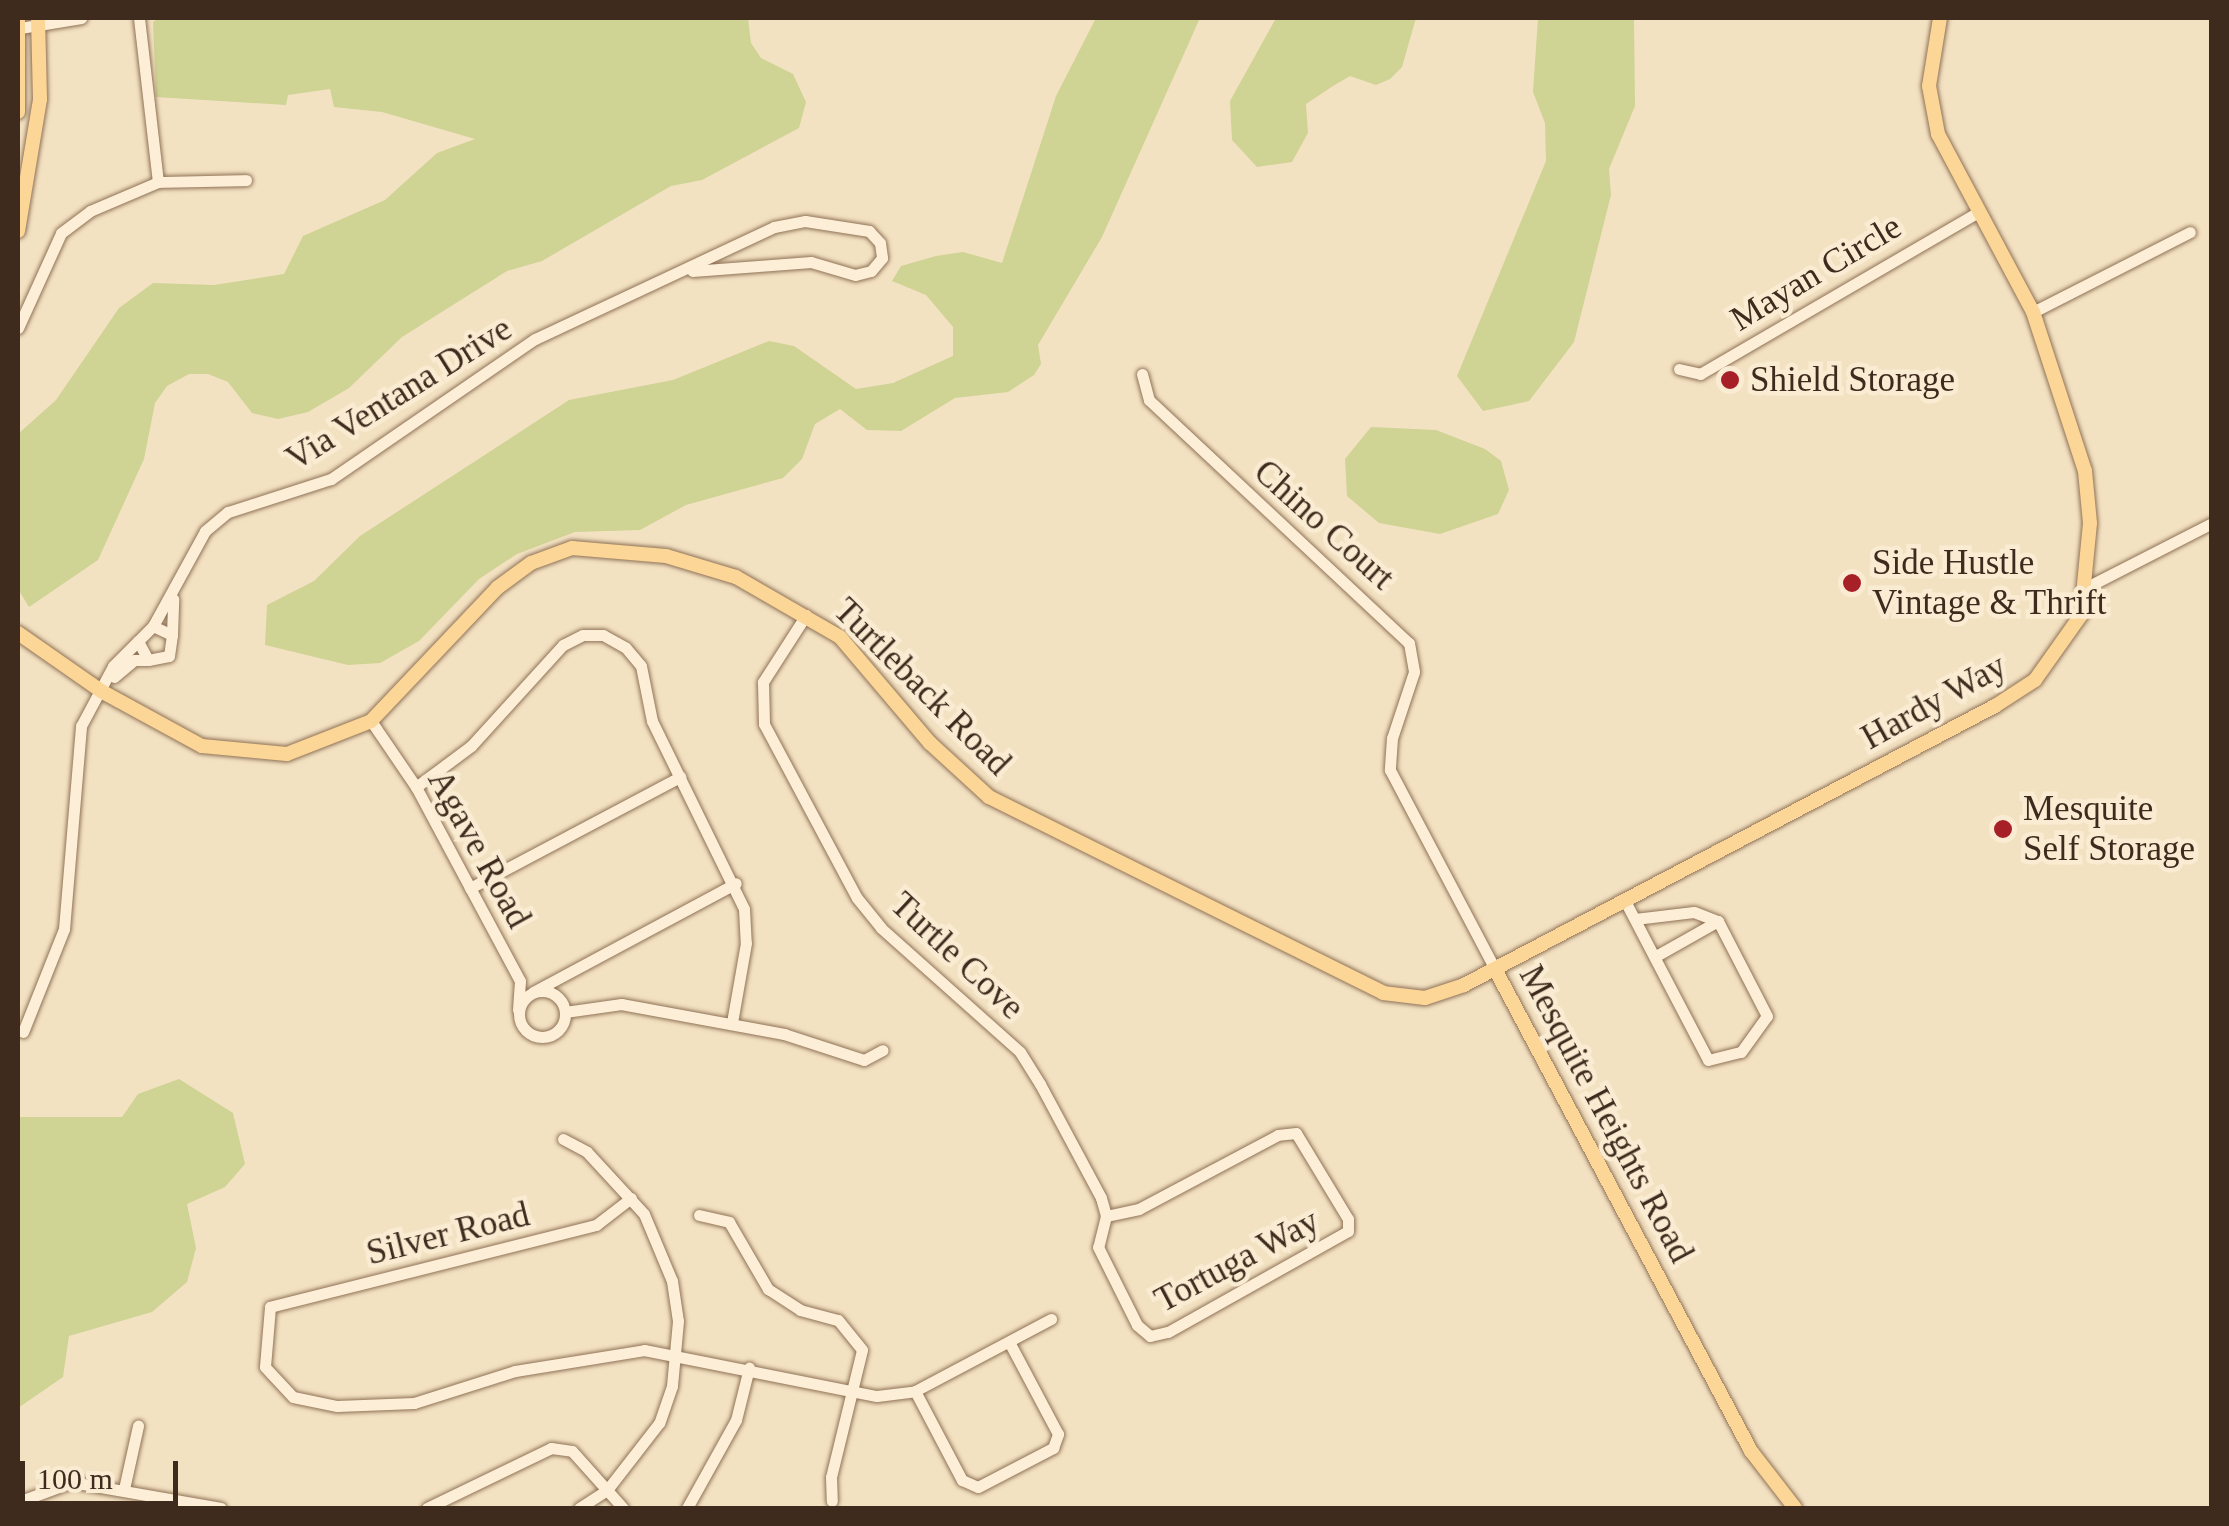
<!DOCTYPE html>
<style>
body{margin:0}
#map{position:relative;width:2229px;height:1526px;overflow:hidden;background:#f3e2c2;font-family:Georgia,serif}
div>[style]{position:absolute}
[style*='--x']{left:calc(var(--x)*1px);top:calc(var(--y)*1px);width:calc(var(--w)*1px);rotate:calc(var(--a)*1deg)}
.green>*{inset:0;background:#cfd394}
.roads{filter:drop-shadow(0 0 2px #907257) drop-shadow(0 0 2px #907257)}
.minor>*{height:11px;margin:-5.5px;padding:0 5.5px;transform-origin:5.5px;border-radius:5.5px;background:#fdefd7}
.minor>.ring{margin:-5.5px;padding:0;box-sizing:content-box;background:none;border:11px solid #fdefd7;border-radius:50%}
.major>*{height:14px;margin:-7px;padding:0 7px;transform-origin:7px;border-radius:7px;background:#fbd696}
.dots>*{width:28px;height:28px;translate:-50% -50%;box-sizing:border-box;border:5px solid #faecd3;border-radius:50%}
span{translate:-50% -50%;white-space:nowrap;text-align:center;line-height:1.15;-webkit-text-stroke:9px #faecd3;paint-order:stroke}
.street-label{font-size:35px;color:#3e2b1d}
.poi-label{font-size:35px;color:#3e2b1d}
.left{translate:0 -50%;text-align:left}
.frame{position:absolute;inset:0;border:20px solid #3e2b1d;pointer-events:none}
.scale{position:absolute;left:20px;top:1461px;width:158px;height:45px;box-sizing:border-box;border:5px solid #3e2b1d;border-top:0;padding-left:12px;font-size:30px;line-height:35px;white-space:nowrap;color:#3e2b1d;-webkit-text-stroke:8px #faecd3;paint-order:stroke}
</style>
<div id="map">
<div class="green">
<i style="clip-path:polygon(159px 18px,748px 18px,751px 43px,761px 58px,793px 74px,806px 102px,799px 128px,702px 180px,671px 186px,542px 261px,507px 271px,402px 337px,349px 388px,308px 412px,278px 419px,252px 413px,228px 382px,208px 374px,189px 374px,167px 386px,155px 403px,144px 459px,98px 560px,29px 607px,18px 589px,18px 434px,56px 400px,119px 308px,153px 283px,214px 285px,284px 274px,303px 236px,385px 200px,437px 153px,475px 139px,382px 112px,334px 107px,330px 89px,288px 95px,286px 105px,156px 97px,153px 22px)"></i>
<i style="clip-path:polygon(1096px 18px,1200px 18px,1102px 237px,1038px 345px,1041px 364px,1034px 375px,1008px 392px,955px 398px,901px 431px,867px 430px,840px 409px,815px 424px,802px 459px,783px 478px,686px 505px,640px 530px,575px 532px,517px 554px,479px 579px,419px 641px,380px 663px,348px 665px,265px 645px,267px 605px,314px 581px,360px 536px,569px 400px,673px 380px,769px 341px,794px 346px,856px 389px,893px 383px,953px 356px,953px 327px,926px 295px,892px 281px,901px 266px,936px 256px,963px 252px,1002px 263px,1056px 96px)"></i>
<i style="clip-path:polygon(1276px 18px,1416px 18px,1402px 67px,1390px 79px,1376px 85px,1350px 76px,1333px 86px,1306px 104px,1308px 133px,1292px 162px,1257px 167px,1232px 140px,1230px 101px)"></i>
<i style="clip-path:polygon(1538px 18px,1634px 18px,1635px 106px,1609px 169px,1611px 195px,1574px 342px,1529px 401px,1483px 411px,1457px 376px,1546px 161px,1545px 123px,1533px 92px)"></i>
<i style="clip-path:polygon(1371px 427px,1436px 430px,1485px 449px,1501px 461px,1509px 490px,1498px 514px,1440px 534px,1379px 523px,1347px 496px,1345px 459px)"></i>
<i style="clip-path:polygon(179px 1079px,233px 1113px,245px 1164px,225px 1187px,187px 1204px,196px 1248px,187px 1282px,152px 1312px,69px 1336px,63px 1377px,18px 1408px,18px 1117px,122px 1117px,138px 1094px)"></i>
</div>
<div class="roads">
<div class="minor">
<i style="--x:139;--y:18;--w:165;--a:83.4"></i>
<i style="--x:20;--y:28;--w:62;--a:-9.3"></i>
<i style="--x:2033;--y:312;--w:176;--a:-27"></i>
<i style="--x:18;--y:328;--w:104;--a:-65.6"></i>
<i style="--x:61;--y:233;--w:36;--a:-37"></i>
<i style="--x:90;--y:211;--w:74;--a:-23.1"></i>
<i style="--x:158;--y:182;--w:88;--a:-1.3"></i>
<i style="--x:1679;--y:369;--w:22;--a:13"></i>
<i style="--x:1700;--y:374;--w:324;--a:-30.2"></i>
<i style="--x:1142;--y:374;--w:27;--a:75"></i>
<i style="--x:1149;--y:400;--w:356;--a:43.1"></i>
<i style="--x:1409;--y:643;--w:29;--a:80"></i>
<i style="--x:1414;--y:672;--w:70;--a:108.4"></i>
<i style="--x:1392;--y:738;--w:32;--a:94"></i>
<i style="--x:1390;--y:770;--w:225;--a:62.2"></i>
<i style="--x:2089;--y:586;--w:138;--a:-27.1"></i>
<i style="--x:806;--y:615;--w:80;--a:122.7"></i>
<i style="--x:763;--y:682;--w:42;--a:88.6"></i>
<i style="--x:764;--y:724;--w:197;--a:61.9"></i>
<i style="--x:857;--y:898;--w:38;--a:51"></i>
<i style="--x:881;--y:928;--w:186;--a:41.7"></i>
<i style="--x:1020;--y:1052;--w:38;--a:58"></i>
<i style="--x:1040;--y:1084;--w:129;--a:61.8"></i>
<i style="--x:1101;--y:1198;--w:19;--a:74"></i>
<i style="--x:1106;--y:1216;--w:32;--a:104"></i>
<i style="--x:1098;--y:1247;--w:87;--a:63.4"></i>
<i style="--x:1137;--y:1325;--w:17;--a:40"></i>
<i style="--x:1150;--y:1336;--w:18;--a:-13"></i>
<i style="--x:1168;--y:1332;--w:206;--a:-29.3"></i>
<i style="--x:1348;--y:1231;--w:12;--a:-90"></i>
<i style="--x:1348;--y:1219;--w:100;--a:-121.2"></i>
<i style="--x:1296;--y:1133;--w:18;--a:174"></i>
<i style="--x:1278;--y:1135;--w:157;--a:152"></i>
<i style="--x:1139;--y:1209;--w:34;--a:168"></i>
<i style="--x:153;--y:626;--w:108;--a:-61.3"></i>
<i style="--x:205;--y:531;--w:30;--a:-40"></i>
<i style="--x:228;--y:512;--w:108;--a:-17.8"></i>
<i style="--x:331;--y:479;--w:247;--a:-34.5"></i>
<i style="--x:535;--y:339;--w:264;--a:-25.1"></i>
<i style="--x:774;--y:227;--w:32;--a:-11"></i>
<i style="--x:805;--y:221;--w:65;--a:8.9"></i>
<i style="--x:869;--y:231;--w:16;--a:47"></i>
<i style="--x:880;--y:243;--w:15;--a:82"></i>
<i style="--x:882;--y:258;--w:17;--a:130"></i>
<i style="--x:871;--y:271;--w:16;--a:166"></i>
<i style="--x:855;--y:275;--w:46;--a:-163.5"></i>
<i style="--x:811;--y:262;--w:119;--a:175.7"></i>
<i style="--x:172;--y:635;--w:36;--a:-88"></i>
<i style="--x:114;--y:677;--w:26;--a:-40"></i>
<i style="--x:134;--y:660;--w:14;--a:0"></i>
<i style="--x:148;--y:660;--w:21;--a:-11"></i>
<i style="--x:169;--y:656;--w:21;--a:-82"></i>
<i style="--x:172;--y:635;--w:21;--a:-155"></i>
<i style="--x:153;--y:626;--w:21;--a:135"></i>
<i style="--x:138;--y:641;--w:21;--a:62"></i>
<i style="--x:371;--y:721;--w:80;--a:55.7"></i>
<i style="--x:416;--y:787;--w:220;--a:61.8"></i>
<i style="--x:520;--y:981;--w:29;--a:94"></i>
<i style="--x:416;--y:787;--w:69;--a:-36.7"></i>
<i style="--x:471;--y:746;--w:137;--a:-47.7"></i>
<i style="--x:563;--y:645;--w:22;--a:-27"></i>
<i style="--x:583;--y:635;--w:20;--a:0"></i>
<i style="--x:603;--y:635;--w:26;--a:29"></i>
<i style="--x:626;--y:648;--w:23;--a:50"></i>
<i style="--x:641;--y:666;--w:56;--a:78.7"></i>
<i style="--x:652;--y:721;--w:209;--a:63.9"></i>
<i style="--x:744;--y:909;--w:34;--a:87"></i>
<i style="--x:746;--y:943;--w:80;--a:100"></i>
<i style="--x:470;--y:888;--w:238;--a:-27.9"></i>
<i style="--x:1625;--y:901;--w:179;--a:62.4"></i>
<i style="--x:1708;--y:1060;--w:34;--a:-14"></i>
<i style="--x:1741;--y:1052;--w:44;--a:-54.2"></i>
<i style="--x:1767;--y:1016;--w:107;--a:-117.3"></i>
<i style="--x:1718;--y:921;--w:73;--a:150.6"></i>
<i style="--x:1635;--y:919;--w:59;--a:-6.8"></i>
<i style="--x:1694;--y:912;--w:26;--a:21"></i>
<i class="ring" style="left:519px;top:991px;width:35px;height:35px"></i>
<i style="--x:533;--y:992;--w:230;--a:-28.2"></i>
<i style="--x:565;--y:1012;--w:57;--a:-8.1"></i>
<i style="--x:621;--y:1004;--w:166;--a:10.4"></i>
<i style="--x:784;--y:1034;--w:84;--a:18"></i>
<i style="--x:864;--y:1060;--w:21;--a:-28"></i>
<i style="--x:23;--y:1032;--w:111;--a:-68.3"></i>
<i style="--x:64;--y:929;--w:204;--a:-85.2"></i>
<i style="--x:81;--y:726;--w:68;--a:-61.9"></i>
<i style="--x:113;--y:666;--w:35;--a:-45"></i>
<i style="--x:563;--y:1139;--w:27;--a:28"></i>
<i style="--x:587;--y:1152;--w:84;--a:47.4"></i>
<i style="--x:644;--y:1214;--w:73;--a:67.3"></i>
<i style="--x:672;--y:1281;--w:40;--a:81.5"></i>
<i style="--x:678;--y:1321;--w:65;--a:95.3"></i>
<i style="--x:672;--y:1386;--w:39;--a:109"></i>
<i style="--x:659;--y:1423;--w:85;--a:127.8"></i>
<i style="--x:607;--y:1490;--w:33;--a:147"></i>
<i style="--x:631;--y:1198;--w:44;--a:142.4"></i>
<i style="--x:596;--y:1225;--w:336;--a:165.9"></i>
<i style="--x:270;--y:1307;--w:60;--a:94.8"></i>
<i style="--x:265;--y:1367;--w:41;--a:47"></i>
<i style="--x:293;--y:1397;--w:45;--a:11.6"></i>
<i style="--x:337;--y:1406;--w:77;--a:-2.2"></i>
<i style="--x:414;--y:1403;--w:106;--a:-17.6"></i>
<i style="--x:515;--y:1371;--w:131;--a:-9.2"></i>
<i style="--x:644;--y:1350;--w:237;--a:11.2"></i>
<i style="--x:877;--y:1396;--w:38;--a:-7"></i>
<i style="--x:915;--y:1391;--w:154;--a:-27.9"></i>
<i style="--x:699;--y:1215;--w:31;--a:13"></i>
<i style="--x:729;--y:1222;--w:78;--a:59.8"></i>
<i style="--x:768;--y:1289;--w:38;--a:33"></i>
<i style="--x:800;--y:1310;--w:39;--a:15"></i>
<i style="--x:838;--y:1320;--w:38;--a:51"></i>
<i style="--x:862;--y:1350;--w:131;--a:103.7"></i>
<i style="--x:831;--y:1477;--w:24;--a:88"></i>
<i style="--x:915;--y:1391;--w:101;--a:62.2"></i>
<i style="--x:962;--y:1480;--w:17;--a:24"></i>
<i style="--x:978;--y:1487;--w:85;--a:-27.5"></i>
<i style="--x:1053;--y:1448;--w:15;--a:-70"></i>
<i style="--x:1058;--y:1434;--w:104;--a:-118"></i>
<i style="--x:124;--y:1489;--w:65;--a:-77.5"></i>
<i style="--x:18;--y:1502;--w:58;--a:-20.3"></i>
<i style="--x:72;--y:1482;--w:151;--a:9.9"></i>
<i style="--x:427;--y:1508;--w:138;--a:-25.8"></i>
<i style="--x:551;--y:1448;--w:21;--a:8"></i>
<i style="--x:572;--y:1451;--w:76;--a:48.2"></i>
<i style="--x:687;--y:1508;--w:101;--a:-60.9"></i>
<i style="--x:736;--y:1420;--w:54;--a:-76"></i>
</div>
<div class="major">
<i style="--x:18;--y:112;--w:94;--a:-90"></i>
<i style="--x:18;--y:231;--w:134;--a:-80.5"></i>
<i style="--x:40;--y:99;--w:81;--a:-91.4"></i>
<i style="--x:18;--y:633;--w:101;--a:34.9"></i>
<i style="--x:101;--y:691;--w:115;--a:28.6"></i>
<i style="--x:202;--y:746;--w:85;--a:5.4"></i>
<i style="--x:287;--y:754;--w:90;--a:-21.4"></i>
<i style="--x:371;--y:721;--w:183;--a:-46.5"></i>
<i style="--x:497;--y:588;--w:42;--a:-36.3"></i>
<i style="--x:531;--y:563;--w:44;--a:-20.1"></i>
<i style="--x:572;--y:548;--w:94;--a:4.9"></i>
<i style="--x:666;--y:556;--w:73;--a:16.7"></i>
<i style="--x:736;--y:577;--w:120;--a:30"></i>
<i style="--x:840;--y:637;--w:139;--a:49.7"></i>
<i style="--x:930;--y:743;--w:80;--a:42.5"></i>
<i style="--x:989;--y:797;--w:440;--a:26.4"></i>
<i style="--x:1383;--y:993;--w:42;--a:6.8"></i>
<i style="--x:1425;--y:998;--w:41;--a:-18.4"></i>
<i style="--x:1464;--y:985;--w:600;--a:-27.72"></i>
<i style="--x:1995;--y:706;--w:48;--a:-33"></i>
<i style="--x:2035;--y:680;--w:80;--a:-54.7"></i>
<i style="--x:2081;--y:615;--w:92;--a:-84.4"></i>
<i style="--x:2090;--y:523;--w:52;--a:-95.5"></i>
<i style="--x:2085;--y:471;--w:167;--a:-108.1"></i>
<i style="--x:2033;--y:312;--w:202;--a:-118.1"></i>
<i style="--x:1938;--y:134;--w:49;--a:-100.6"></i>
<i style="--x:1929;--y:86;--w:69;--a:-80.8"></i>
<i style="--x:1495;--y:969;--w:546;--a:62.03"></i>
<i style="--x:1751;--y:1451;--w:72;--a:52.3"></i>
</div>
</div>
<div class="dots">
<i style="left:1730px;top:380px;background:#a71f27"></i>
<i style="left:1852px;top:583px;background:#a71f27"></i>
<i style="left:2003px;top:829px;background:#a71f27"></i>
</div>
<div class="street-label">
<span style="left:1816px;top:273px;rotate:-31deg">Mayan Circle</span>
<span style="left:399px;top:394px;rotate:-32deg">Via Ventana Drive</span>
<span style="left:1324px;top:525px;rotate:42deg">Chino Court</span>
<span style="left:922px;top:687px;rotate:45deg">Turtleback Road</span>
<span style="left:1934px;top:702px;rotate:-29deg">Hardy Way</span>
<span style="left:479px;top:849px;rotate:61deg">Agave Road</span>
<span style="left:957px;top:956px;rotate:43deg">Turtle Cove</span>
<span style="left:1606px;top:1114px;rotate:62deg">Mesquite Heights Road</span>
<span style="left:448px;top:1234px;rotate:-14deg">Silver Road</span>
<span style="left:1237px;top:1261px;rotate:-28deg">Tortuga Way</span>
</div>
<div class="poi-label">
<span class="left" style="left:1750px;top:380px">Shield Storage</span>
<span class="left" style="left:1872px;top:583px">Side Hustle<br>Vintage &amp; Thrift</span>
<span class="left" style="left:2023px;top:829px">Mesquite<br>Self Storage</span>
</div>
<div class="frame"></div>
<div class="scale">100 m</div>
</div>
